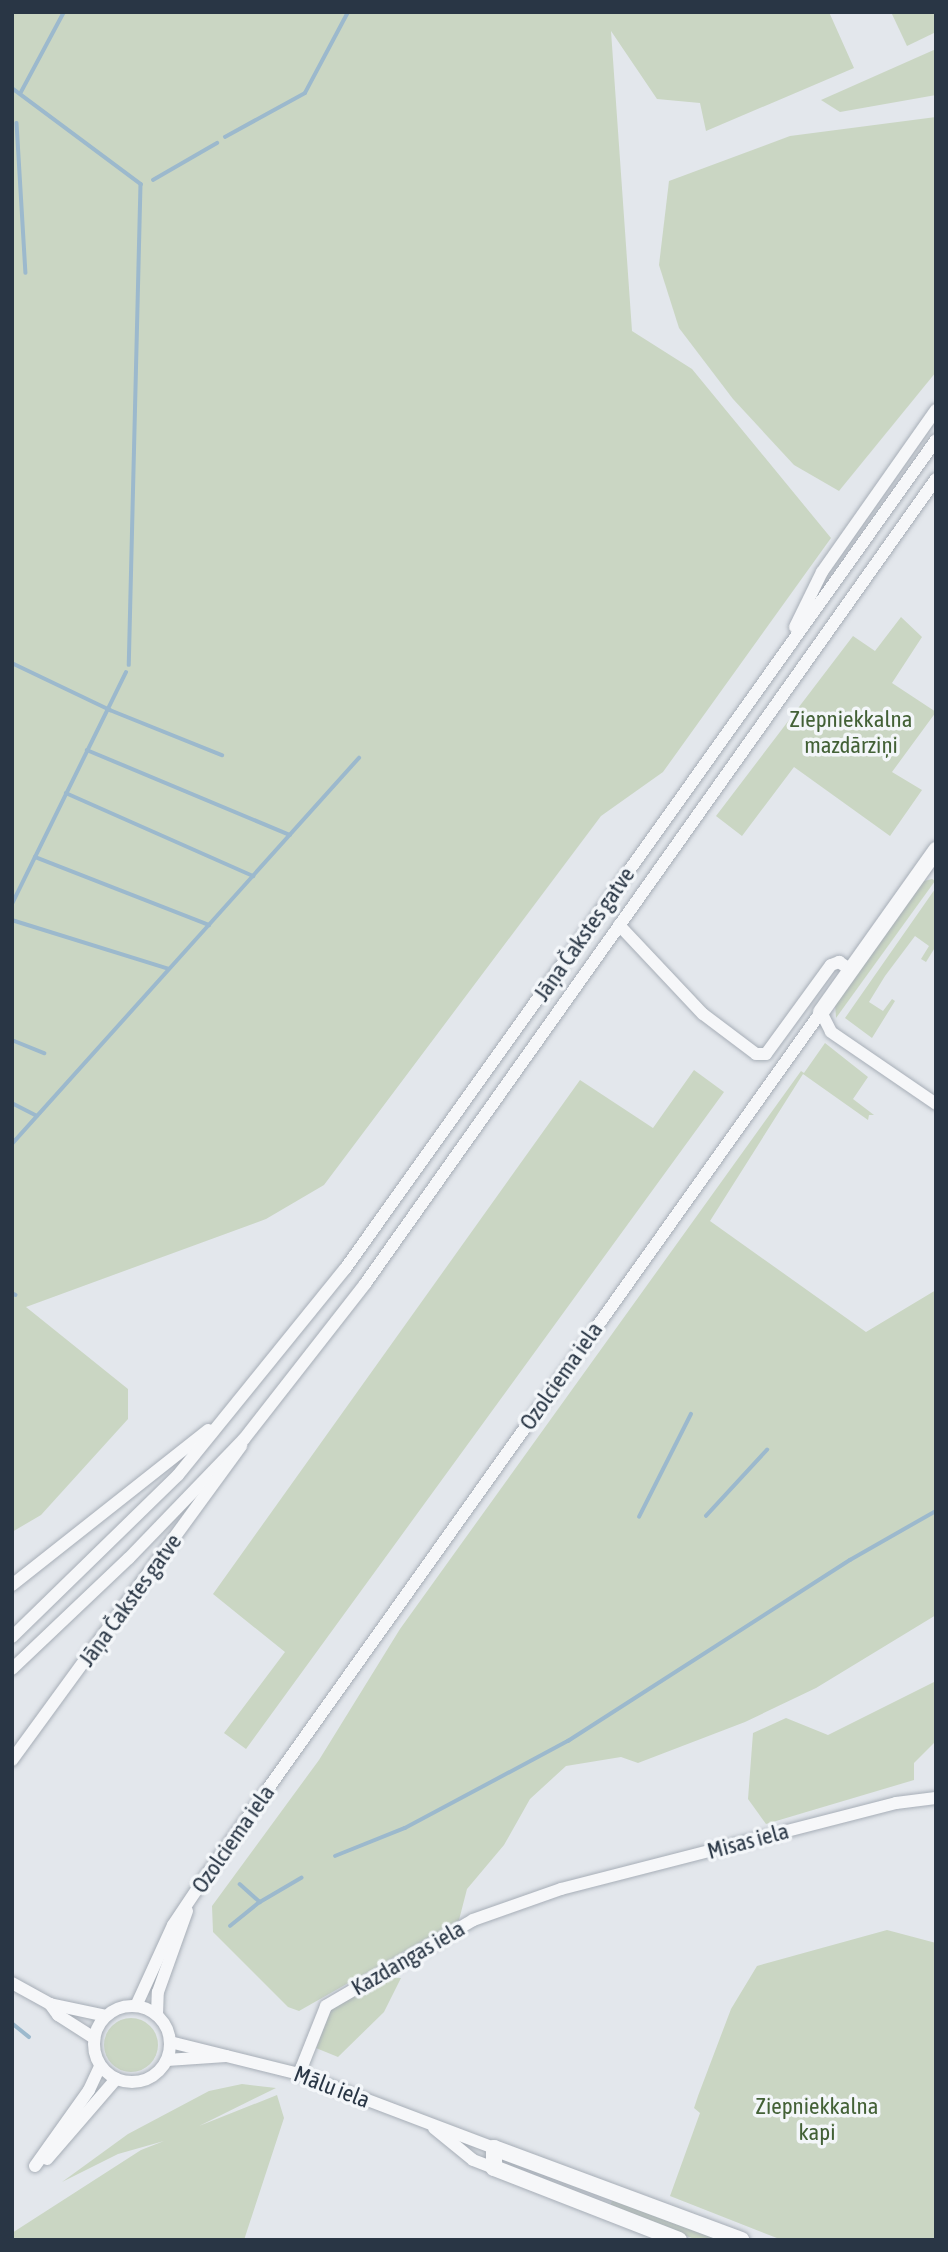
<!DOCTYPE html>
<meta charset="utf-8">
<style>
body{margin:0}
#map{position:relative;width:948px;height:2252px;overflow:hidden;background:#e3e7ec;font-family:"Asap Condensed",sans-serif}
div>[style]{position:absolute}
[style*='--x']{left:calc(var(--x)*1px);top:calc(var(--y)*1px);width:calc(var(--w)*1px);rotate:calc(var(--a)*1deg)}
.green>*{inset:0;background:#cad6c3}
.round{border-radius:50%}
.stream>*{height:3.5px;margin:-1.75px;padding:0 1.75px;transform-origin:1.75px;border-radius:1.75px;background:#9cb9cd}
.roads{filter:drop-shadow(0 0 2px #a7aeb7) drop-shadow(0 0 2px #a7aeb7)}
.minor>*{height:12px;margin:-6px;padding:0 6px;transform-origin:6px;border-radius:6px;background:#f6f7f9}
.minor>.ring{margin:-6px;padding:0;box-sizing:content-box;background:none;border:12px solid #f6f7f9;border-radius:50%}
.tertiary>*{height:16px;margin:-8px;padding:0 8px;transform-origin:8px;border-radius:8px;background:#f6f7f9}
span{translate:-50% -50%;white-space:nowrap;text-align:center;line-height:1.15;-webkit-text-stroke:7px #f3f6f9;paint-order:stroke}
.park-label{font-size:23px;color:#436136}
.street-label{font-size:23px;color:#293645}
.frame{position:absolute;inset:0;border:14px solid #293645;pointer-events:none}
</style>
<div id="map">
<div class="green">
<i style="clip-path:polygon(12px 12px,829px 12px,854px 68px,706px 131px,700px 103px,657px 99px,611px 31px,632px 331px,692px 369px,831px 538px,663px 772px,601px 816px,324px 1185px,266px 1219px,26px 1307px,128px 1389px,128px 1419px,41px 1515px,12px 1532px)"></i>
<i style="clip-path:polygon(891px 12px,936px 12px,936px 32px,907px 46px)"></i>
<i style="clip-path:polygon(936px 49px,936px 95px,840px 112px,821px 100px)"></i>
<i style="clip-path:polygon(936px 117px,936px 372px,839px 491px,794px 465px,733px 399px,679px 328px,659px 265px,669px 181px,790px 136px)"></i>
<i style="clip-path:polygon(901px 617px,922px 637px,892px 683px,936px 712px,892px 772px,922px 790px,890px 836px,794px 767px,742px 836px,716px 816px,853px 636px,875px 651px)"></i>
<i style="clip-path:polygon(932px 879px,935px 881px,836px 1018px,835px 1003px,924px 881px)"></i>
<i style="clip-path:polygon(935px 889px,936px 946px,926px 962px,921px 959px,929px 946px,915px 936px,885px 976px,869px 1002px,883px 1011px,892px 999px,895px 1001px,872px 1038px,845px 1018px)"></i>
<i style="clip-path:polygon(825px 1043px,868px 1077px,853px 1099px,874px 1115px,869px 1115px,868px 1120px,803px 1074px,710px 1221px,866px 1332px,936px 1290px,936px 1615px,816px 1688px,745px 1722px,638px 1763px,621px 1757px,566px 1766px,530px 1799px,504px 1845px,467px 1889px,459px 1920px,299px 2011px,288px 2007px,213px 1932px,212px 1906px,319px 1760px,400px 1629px,801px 1071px,804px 1073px)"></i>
<i style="clip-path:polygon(694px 1070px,724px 1092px,246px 1749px,224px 1733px,285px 1652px,213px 1594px,580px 1080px,653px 1128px)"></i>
<i style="clip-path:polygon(936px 1681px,936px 1741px,914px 1763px,914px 1780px,766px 1824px,748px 1799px,753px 1733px,786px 1718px,828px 1735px)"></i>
<i style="clip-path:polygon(887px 1930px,936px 1943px,936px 2240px,782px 2240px,670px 2196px,700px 2113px,694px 2108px,698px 2096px,731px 2009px,757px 1966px)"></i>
<i style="clip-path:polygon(384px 1977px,401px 1978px,384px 2012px,338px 2057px,316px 2048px,331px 2010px)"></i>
<i class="round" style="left:104px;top:2018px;width:54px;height:54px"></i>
<i style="clip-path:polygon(242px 2084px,276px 2088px,199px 2126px,277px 2095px,284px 2118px,244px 2240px,12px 2240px,12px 2233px,141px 2150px,164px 2141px,118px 2154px,62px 2182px,128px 2134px,209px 2091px)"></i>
<i style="clip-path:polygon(613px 2198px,724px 2240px,697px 2240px,610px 2207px)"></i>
</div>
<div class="stream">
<i style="--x:12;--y:88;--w:161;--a:36.7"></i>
<i style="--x:141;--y:184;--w:481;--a:91.4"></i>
<i style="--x:20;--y:94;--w:93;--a:-61.8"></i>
<i style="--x:17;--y:123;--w:150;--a:86.6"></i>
<i style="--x:225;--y:137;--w:91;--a:-28.8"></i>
<i style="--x:305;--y:93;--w:92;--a:-62"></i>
<i style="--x:153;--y:180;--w:74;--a:-30"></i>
<i style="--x:12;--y:663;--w:109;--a:25.6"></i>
<i style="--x:110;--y:710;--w:121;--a:21.9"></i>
<i style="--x:87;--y:750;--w:220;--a:22.7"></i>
<i style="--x:66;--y:793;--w:205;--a:23.9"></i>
<i style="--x:35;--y:857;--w:187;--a:21.3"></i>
<i style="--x:12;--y:904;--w:258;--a:-63.8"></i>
<i style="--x:12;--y:920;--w:164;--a:17.3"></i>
<i style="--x:12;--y:1040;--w:35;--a:22"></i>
<i style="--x:12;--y:1103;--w:28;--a:27"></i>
<i style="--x:12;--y:1144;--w:519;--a:-48.05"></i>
<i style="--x:12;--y:1293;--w:4;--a:27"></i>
<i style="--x:706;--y:1516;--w:90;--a:-47.3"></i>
<i style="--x:639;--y:1517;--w:115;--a:-63.2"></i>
<i style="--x:335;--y:1856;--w:75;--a:-21.8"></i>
<i style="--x:405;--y:1828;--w:185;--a:-28.1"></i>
<i style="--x:568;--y:1741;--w:335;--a:-32.7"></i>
<i style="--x:850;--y:1560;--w:99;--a:-29.7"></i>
<i style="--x:240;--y:1884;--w:27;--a:42"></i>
<i style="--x:260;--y:1902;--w:48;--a:-30.3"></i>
<i style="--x:230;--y:1926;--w:38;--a:-39"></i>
<i style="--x:12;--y:2023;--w:22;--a:39"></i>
</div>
<div class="roads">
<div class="minor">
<i style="--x:795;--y:627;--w:61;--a:-63.9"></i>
<i style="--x:822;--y:572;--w:198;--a:-54.9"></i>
<i style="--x:619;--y:925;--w:122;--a:46.7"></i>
<i style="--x:703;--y:1014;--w:66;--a:37"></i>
<i style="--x:756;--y:1054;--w:10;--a:0"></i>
<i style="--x:766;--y:1054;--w:110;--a:-53.9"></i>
<i style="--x:831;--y:965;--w:9;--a:-21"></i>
<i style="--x:839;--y:962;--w:14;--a:34"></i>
<i style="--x:821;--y:1012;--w:22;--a:63"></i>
<i style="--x:831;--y:1032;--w:127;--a:34.4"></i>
<i style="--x:12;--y:1585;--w:250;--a:-38.3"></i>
<i style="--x:12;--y:1637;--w:232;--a:-44.3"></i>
<i style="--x:178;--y:1475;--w:265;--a:-51"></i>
<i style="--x:345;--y:1269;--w:1018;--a:-54.51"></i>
<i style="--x:12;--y:1669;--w:161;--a:-43.5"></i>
<i style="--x:129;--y:1558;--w:165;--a:-46"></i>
<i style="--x:244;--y:1439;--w:197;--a:-52"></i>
<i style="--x:365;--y:1284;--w:987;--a:-54.65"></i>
<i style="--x:12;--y:1760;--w:389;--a:-53.9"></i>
<i style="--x:12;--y:1983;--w:43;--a:28.9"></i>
<i style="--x:50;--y:2004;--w:14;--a:54"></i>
<i style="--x:58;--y:2015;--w:43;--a:32.6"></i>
<i style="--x:50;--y:2004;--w:57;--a:12.1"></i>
<i class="ring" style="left:94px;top:2006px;width:64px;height:64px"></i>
<i style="--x:136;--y:2006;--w:89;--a:-65.4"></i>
<i style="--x:173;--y:1925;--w:63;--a:-56.1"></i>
<i style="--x:208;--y:1873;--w:1057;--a:-54.55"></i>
<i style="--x:157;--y:2015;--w:23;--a:-88"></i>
<i style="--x:158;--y:1992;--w:86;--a:-70.3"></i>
<i style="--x:170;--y:2042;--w:133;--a:13.9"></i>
<i style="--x:299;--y:2074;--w:209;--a:20.8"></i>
<i style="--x:167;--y:2060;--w:59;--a:-3.9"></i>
<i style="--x:299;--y:2074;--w:73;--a:-68.3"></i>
<i style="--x:326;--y:2006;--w:170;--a:-30.3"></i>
<i style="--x:473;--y:1920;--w:93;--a:-19.4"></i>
<i style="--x:561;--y:1889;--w:346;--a:-14.4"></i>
<i style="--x:896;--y:1803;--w:40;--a:-7.1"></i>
<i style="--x:434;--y:2128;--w:50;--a:39.4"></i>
<i style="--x:473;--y:2160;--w:22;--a:21"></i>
<i style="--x:47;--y:2159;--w:106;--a:-49.2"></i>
<i style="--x:35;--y:2166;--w:93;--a:-54.6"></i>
<i style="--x:89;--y:2090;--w:26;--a:-65"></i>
</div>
<div class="tertiary">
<i style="--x:821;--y:1012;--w:199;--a:-54.6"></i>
<i style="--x:679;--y:2240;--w:199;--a:-158.7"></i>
<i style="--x:494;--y:2168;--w:20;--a:-90"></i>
<i style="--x:494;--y:2148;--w:264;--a:20.4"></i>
</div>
</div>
<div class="park-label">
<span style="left:851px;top:732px">Ziepniekkalna<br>mazdārziņi</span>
<span style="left:817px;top:2119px">Ziepniekkalna<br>kapi</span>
</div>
<div class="street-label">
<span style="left:584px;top:934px;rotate:-55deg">Jāņa Čakstes gatve</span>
<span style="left:561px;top:1376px;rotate:-55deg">Ozolciema iela</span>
<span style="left:130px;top:1600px;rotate:-54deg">Jāņa Čakstes gatve</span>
<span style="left:233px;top:1839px;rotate:-55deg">Ozolciema iela</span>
<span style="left:748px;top:1841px;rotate:-15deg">Misas iela</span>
<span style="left:408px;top:1958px;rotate:-30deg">Kazdangas iela</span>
<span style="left:332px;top:2087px;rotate:21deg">Mālu iela</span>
</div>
<div class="frame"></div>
</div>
